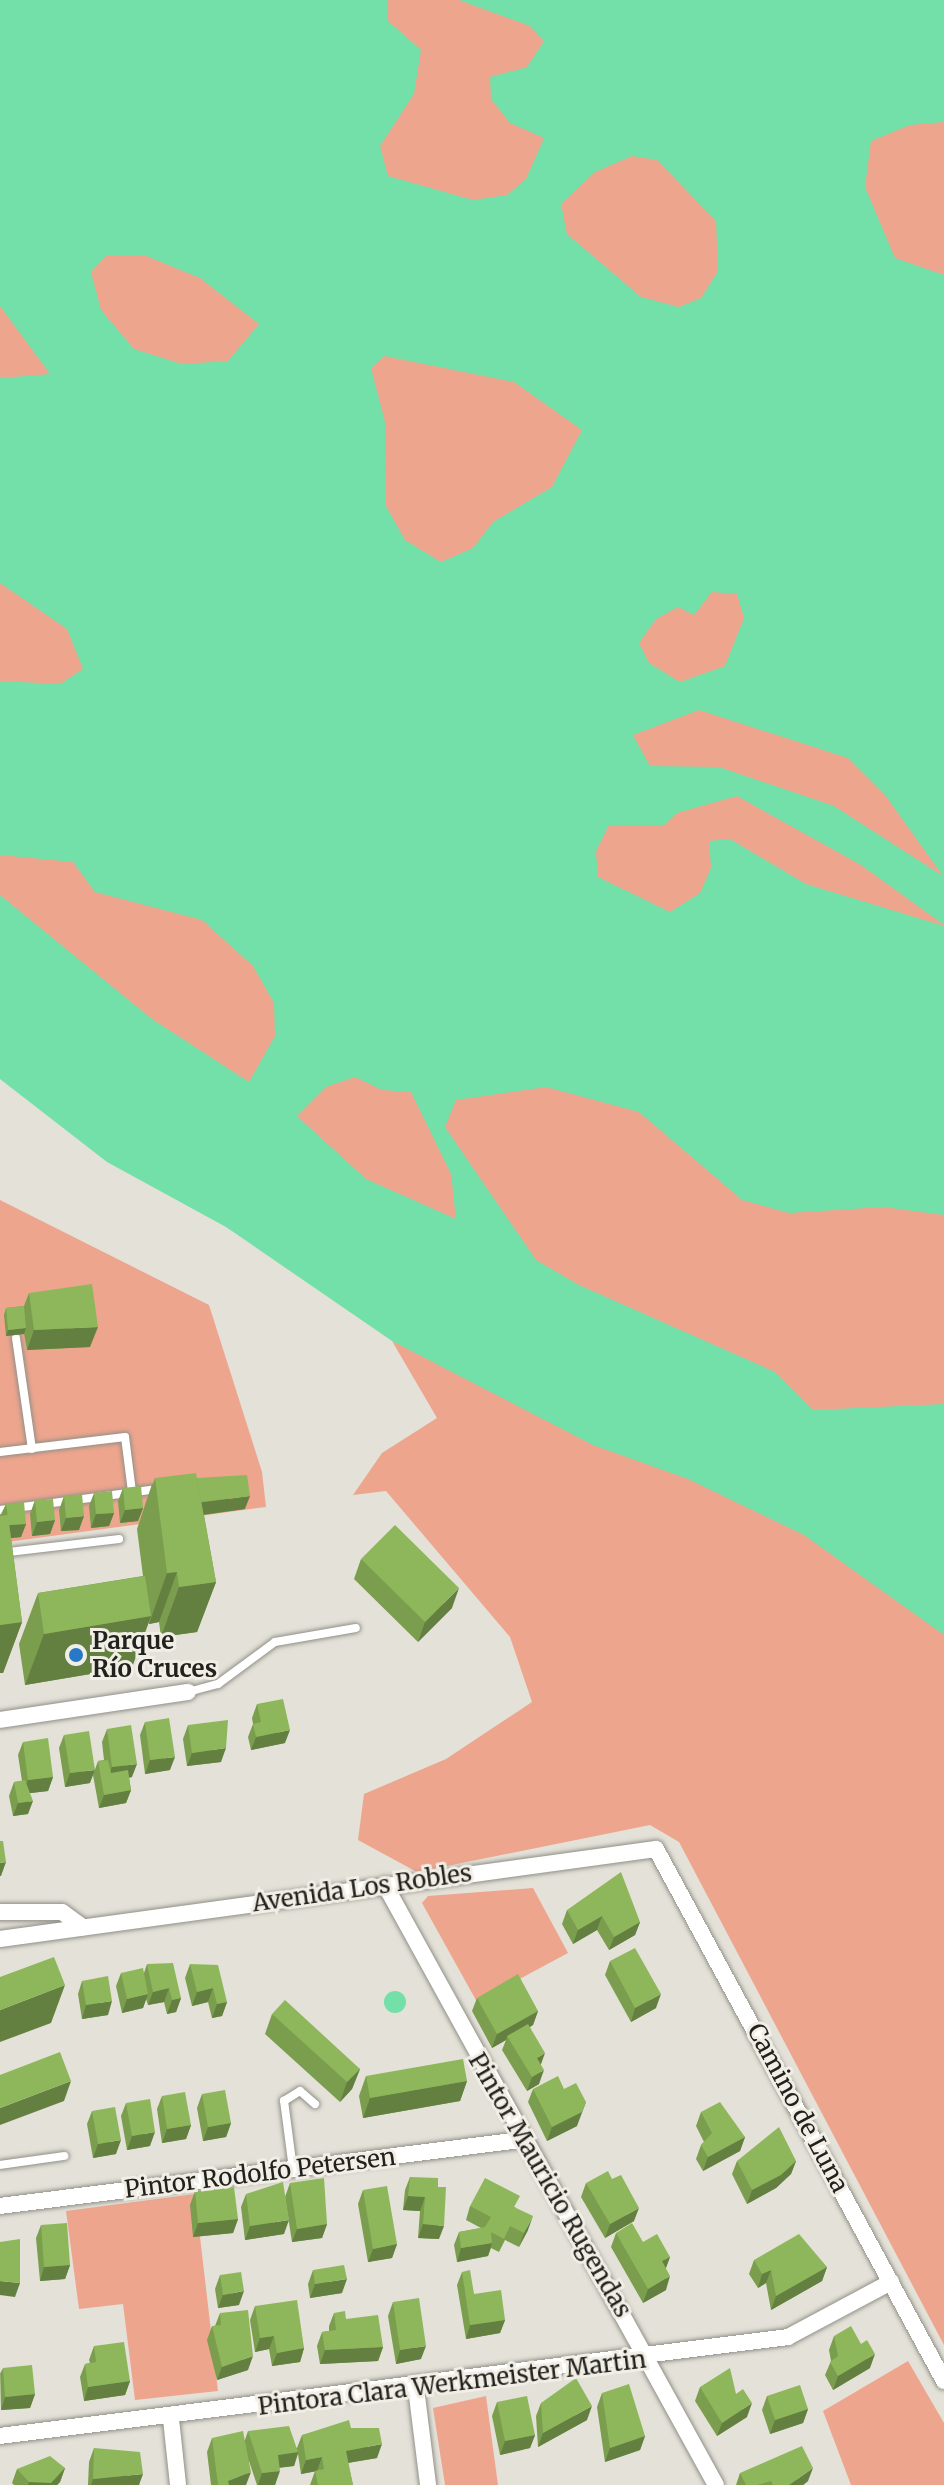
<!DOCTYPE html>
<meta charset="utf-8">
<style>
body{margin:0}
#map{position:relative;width:944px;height:2485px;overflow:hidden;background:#e3e1d8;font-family:Merriweather,serif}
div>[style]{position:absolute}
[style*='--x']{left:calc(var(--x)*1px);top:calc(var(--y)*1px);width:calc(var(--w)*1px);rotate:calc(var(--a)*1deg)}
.green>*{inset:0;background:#eea58e}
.water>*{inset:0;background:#73e0a9}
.round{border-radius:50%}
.roads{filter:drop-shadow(0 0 2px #919087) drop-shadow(0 0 2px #919087)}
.service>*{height:8px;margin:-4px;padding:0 4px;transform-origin:4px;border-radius:4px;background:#fff}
.minor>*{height:16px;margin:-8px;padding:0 8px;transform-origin:8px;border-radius:8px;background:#fff}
.wall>*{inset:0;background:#7a9d4e}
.shaded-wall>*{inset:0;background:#638040}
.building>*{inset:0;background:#8eb75b}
.dots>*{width:22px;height:22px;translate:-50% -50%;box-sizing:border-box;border:4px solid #f0eee5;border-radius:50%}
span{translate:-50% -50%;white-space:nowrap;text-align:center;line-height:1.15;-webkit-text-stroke:6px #f0eee5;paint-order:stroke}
.poi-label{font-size:24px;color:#21211d;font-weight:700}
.left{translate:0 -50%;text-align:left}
.street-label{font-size:24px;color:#21211d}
</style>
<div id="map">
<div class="green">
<i style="clip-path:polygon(0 0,944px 0,944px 2345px,679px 1842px,650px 1825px,417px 1872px,358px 1840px,364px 1794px,446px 1759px,532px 1702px,510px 1637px,386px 1491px,353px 1495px,382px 1453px,437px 1418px,392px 1341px,398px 1344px,0 1060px)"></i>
<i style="clip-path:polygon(0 1200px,209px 1305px,262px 1472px,266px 1507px,0 1543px)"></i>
<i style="clip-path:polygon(533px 1888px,568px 1953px,477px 2002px,422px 1903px,428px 1896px)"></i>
<i style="clip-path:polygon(195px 2194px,218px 2391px,135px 2400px,123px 2304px,79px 2309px,66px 2211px)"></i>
<i style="clip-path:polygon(908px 2361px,944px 2423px,944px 2485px,851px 2485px,823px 2411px)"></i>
<i style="clip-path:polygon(486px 2396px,498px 2485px,445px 2485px,433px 2408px)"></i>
</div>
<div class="water">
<i style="clip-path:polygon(evenodd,0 0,387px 0,387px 20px,421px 50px,414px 94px,380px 146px,388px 176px,473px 200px,507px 195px,526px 179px,544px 138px,510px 123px,491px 99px,490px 77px,527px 67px,544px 41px,530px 26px,459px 0,944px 0,944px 122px,910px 125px,871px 141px,865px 187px,895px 258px,944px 275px,944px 925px,861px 865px,737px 796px,677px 813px,664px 825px,609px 825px,596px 851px,598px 877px,670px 912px,700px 893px,711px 868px,709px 841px,730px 839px,806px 884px,944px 926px,944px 1215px,883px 1207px,789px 1213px,742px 1200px,639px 1112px,546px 1087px,456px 1100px,445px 1127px,536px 1260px,579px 1285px,775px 1372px,813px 1410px,944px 1404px,944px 1635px,804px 1535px,688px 1479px,593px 1445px,392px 1341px,226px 1227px,107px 1162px,0 1079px,0 895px,152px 1019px,249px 1082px,275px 1036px,274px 1003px,253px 966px,202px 920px,95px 892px,73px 862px,0 855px,0 681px,60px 684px,83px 669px,67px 629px,0 583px,0 378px,50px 374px,0 306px,0 0,632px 156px,657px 160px,716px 221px,718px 271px,701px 298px,679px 307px,641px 297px,567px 234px,561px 204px,595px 172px,632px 156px,0 0,107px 255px,144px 255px,200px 278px,259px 324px,228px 361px,182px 364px,134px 349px,101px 310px,91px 272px,107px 255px,0 0,384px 356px,514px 382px,582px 430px,552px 487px,493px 522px,473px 548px,441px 562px,405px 540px,386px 506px,385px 422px,371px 368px,384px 356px,0 0,712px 592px,737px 594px,744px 618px,725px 666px,680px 682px,649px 663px,639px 643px,656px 619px,678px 607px,694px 615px,712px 592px,0 0,699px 710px,848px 758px,885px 795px,943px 876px,834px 806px,719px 767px,650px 766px,633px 735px,699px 710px,0 0,355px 1077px,382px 1090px,411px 1092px,451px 1174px,456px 1219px,366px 1179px,297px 1116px,326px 1087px,355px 1077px)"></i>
<i class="round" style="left:384px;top:1991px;width:22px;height:22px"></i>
</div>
<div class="roads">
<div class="service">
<i style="--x:16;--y:1338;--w:112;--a:81.8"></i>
<i style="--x:0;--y:1452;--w:126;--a:-6.8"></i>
<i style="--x:125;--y:1437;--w:55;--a:82.7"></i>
<i style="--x:0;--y:1510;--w:159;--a:-7.6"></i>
<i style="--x:0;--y:1553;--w:120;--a:-6.7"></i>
<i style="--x:188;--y:1692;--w:31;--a:-15"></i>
<i style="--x:218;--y:1684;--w:71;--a:-36.4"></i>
<i style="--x:275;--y:1642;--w:82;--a:-9.8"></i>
<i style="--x:0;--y:2165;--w:65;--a:-8"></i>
<i style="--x:293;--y:2169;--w:69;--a:-97.5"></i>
<i style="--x:284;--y:2101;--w:19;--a:-32"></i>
<i style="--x:300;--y:2091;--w:20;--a:41"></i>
</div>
<div class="minor">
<i style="--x:0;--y:1720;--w:190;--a:-8.5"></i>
<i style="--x:385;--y:1885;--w:685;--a:61.12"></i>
<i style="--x:0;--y:1912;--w:62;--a:0"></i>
<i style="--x:62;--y:1912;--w:26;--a:36"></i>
<i style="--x:0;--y:1939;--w:662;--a:-7.81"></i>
<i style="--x:656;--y:1849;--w:605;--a:61.57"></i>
<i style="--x:0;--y:2206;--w:524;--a:-7.23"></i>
<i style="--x:416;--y:2388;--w:98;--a:82.9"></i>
<i style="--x:171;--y:2419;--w:66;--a:83.9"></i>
<i style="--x:0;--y:2436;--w:794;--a:-7.16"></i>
<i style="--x:788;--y:2337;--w:117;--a:-28.1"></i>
</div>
</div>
<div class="wall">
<i style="clip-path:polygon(29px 1293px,90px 1347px,27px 1350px,24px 1333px,24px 1334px,6px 1336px,4px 1315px,6px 1308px,24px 1306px)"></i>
<i style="clip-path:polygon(155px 1478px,197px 1478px,245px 1509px,204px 1515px,216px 1582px,197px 1632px,161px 1637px,159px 1622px,149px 1624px,149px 1622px,132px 1667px,25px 1685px,19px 1644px,38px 1593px,143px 1576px,137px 1529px,152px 1484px,153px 1484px)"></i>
<i style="clip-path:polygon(123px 1488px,143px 1508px,138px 1521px,120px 1523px,118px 1501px)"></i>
<i style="clip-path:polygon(94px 1493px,114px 1513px,109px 1526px,91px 1528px,89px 1506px)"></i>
<i style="clip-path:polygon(64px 1496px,79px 1530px,61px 1531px,59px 1510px)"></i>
<i style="clip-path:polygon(35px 1500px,55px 1520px,50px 1534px,32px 1536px,30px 1514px)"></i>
<i style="clip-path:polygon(6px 1504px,26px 1524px,21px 1537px,11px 1538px,22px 1622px,3px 1673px,0 1673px,0 1516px)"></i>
<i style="clip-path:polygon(361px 1559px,452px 1608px,418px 1642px,354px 1579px)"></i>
<i style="clip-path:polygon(257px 1704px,285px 1743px,251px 1750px,248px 1737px,253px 1724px,252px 1718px)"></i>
<i style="clip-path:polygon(145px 1722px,170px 1770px,145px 1774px,140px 1735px)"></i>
<i style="clip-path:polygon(188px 1725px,221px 1762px,187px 1766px,183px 1739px)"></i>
<i style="clip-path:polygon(107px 1729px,132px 1777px,129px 1778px,131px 1790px,126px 1803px,99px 1808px,93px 1775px,98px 1761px,104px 1760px,102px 1742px)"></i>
<i style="clip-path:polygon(64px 1735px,90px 1783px,65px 1787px,59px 1748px)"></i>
<i style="clip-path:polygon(23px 1742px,53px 1777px,48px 1791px,30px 1793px,28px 1814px,13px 1816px,9px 1796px,14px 1782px,22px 1781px,18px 1755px)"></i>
<i style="clip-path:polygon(567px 1910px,640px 1922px,635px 1935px,609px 1950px,597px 1930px,573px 1944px,562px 1924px)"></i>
<i style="clip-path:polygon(610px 1961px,656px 2008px,631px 2022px,605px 1975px)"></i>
<i style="clip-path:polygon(147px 1964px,181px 1998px,176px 2012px,167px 2014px,164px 2002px,148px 2005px,146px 1999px,143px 2008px,122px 2013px,116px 1986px,121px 1973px,144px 1973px)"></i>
<i style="clip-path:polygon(190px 1964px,227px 2002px,222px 2016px,212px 2018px,208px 2002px,192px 2006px,185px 1978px)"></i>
<i style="clip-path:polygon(82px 1981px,108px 2015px,82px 2019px,78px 1994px)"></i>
<i style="clip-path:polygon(477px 1998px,538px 2011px,533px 2025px,530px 2027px,541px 2065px,539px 2084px,527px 2091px,502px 2050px,506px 2040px,492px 2048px,472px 2011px)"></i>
<i style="clip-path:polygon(272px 2014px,360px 2069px,352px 2089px,340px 2102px,265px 2034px)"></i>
<i style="clip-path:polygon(366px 2076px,467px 2081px,460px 2101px,363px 2118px,359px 2096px)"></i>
<i style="clip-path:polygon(533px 2089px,577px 2126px,547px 2141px,528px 2102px)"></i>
<i style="clip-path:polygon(202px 2094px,231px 2123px,226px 2137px,203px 2141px,197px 2108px)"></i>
<i style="clip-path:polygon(162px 2096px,191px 2125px,186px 2139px,162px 2143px,157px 2109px)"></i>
<i style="clip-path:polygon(126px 2103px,150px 2146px,127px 2150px,121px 2116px)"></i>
<i style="clip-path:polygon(92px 2111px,116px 2154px,93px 2158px,87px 2124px)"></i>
<i style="clip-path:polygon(701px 2112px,745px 2137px,740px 2151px,703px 2171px,696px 2159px,701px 2145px,704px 2142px,696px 2126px)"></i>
<i style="clip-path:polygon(737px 2161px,796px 2161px,791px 2174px,776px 2188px,747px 2204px,732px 2174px)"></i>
<i style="clip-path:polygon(410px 2177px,438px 2187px,439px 2239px,418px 2238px,420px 2211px,403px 2210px,405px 2190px)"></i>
<i style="clip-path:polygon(290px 2183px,327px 2224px,322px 2238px,292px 2242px,285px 2197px)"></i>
<i style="clip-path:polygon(586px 2183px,634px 2221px,605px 2238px,581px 2197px)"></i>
<i style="clip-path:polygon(363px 2190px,397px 2244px,392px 2258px,368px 2262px,358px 2204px)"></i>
<i style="clip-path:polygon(195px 2191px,238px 2219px,233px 2233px,193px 2237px,190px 2205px)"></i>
<i style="clip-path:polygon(246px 2194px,284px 2234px,245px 2240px,241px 2207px)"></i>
<i style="clip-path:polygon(470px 2206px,515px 2207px,528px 2230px,519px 2247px,505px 2240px,499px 2252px,491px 2248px,488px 2256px,457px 2262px,454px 2245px,459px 2232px,481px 2228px,466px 2220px)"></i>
<i style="clip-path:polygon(41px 2225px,70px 2265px,65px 2279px,40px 2281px,36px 2238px)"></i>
<i style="clip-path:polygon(616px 2233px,643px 2242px,670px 2257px,666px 2268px,666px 2290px,643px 2303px,611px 2247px)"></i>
<i style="clip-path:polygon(754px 2260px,827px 2267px,822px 2281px,771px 2310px,766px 2283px,758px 2288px,749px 2274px)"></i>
<i style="clip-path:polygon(313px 2270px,342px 2293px,310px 2298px,308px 2284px)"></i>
<i style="clip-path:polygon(462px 2272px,474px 2294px,505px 2320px,500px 2333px,466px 2339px,457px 2285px)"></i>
<i style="clip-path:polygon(220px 2275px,239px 2305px,218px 2308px,215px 2289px)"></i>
<i style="clip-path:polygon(393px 2302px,421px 2359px,396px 2364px,388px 2316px)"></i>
<i style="clip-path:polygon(255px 2306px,304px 2348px,300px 2362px,272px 2366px,269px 2349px,255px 2352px,250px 2320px)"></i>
<i style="clip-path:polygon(220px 2313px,248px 2370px,217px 2380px,207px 2340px,212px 2326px,215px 2326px)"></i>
<i style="clip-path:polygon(334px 2313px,383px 2347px,378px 2361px,320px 2364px,317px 2346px,322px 2332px,329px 2331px,329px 2326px)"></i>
<i style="clip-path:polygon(834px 2336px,861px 2344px,870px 2368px,833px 2390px,825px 2375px,831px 2361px,829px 2350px)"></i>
<i style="clip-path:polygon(94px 2346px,130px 2381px,125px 2395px,84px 2401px,80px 2377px,85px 2364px,90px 2363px,89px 2360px)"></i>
<i style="clip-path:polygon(0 2367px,0 2374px,3px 2368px,35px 2394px,30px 2408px,1px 2410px)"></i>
<i style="clip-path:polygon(700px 2387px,736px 2394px,747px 2417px,717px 2436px,695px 2401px)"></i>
<i style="clip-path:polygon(602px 2393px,645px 2436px,640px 2450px,605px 2462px,597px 2407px)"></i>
<i style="clip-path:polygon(767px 2396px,808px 2409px,803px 2423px,770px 2434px,762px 2410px)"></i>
<i style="clip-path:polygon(497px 2402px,535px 2435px,530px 2448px,500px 2455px,492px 2416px)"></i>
<i style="clip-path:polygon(541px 2403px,587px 2420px,538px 2447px,536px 2416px)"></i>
<i style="clip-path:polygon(351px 2428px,377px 2458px,348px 2463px,353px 2485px,310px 2485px,315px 2471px,317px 2471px,301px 2474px,298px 2454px,294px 2466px,279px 2468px,275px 2485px,257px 2485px,249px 2461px,246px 2485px,211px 2485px,207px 2452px,212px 2438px,245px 2440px,248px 2431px,297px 2448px,302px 2435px)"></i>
<i style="clip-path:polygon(94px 2448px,139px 2485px,88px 2485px,89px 2462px)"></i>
<i style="clip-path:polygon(65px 2468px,60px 2482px,57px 2485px,14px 2485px,12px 2483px,17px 2469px)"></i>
<i style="clip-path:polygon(740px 2473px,808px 2481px,803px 2485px,736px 2485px)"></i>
</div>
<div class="shaded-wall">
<i style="clip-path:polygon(98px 1327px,90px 1347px,27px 1350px,34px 1330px)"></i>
<i style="clip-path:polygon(26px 1328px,24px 1334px,6px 1336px,8px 1330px)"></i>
<i style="clip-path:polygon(250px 1496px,245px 1509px,178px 1518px,183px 1505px)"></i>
<i style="clip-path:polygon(143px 1508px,138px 1521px,120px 1523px,125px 1510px)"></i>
<i style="clip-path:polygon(114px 1513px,109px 1526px,91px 1528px,96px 1514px)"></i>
<i style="clip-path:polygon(84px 1516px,79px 1530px,61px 1531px,66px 1518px)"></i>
<i style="clip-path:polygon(55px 1520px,50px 1534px,32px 1536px,37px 1522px)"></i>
<i style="clip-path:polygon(26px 1524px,21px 1537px,3px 1539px,8px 1525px)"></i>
<i style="clip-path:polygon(177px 1572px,159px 1622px,149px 1624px,167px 1573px)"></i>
<i style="clip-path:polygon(216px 1582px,197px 1632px,161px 1637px,179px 1587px)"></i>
<i style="clip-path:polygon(459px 1588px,452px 1608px,418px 1642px,425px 1622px)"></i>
<i style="clip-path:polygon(151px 1616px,132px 1667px,25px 1685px,44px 1634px)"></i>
<i style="clip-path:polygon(22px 1622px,3px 1673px,0 1673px,0 1625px)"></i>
<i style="clip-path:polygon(290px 1730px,285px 1743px,251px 1750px,256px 1737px)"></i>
<i style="clip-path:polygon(226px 1748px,221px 1762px,187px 1766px,192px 1753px)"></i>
<i style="clip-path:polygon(175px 1757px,170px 1770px,145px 1774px,150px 1760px)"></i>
<i style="clip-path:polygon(137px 1764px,132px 1777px,107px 1781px,112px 1767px)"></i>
<i style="clip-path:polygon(95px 1770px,90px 1783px,65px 1787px,70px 1773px)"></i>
<i style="clip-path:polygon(53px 1777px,48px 1791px,23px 1794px,28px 1780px)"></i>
<i style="clip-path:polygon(131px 1790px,126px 1803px,99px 1808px,104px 1795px)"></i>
<i style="clip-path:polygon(33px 1801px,28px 1814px,13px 1816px,18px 1803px)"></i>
<i style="clip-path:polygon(6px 1862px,1px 1876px,0 1876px,0 1863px)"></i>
<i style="clip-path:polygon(602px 1916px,597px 1930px,573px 1944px,578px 1930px)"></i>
<i style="clip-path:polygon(640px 1922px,635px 1935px,609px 1950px,614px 1937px)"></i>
<i style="clip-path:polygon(65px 1985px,51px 2023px,0 2042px,0 2010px)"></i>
<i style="clip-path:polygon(169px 1988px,164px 2002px,148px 2005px,153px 1992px)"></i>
<i style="clip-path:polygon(213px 1988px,208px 2002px,192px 2006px,197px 1992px)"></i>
<i style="clip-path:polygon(148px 1994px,143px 2008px,122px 2013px,127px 1999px)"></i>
<i style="clip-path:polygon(661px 1994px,656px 2008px,631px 2022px,635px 2008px)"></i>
<i style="clip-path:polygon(181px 1998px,176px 2012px,167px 2014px,172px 2000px)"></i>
<i style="clip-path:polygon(112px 2001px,108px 2015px,82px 2019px,86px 2005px)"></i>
<i style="clip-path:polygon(227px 2002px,222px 2016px,212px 2018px,217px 2004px)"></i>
<i style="clip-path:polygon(538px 2011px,533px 2025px,509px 2039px,507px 2036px,506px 2040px,492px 2048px,497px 2034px)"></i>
<i style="clip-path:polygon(545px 2053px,540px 2067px,537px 2058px)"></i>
<i style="clip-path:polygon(360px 2069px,352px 2089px,340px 2102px,347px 2082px)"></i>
<i style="clip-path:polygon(544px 2070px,539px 2084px,527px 2091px,532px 2077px)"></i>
<i style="clip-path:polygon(71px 2081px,64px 2101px,0 2125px,0 2108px)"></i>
<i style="clip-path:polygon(467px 2081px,460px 2101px,363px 2118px,370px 2098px)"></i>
<i style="clip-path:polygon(586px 2102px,577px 2126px,547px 2141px,552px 2127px)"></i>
<i style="clip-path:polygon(231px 2123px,226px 2137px,203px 2141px,208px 2127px)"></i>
<i style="clip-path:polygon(191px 2125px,186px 2139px,162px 2143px,167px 2129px)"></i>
<i style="clip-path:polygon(155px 2132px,150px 2146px,127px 2150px,132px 2136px)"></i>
<i style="clip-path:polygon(745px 2137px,740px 2151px,703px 2171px,708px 2157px)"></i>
<i style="clip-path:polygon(121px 2140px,116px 2154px,93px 2158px,98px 2144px)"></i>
<i style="clip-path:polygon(796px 2161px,791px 2174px,776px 2188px,747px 2204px,752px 2190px)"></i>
<i style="clip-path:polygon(408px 2196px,425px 2197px,420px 2211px,403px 2210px)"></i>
<i style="clip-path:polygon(639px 2208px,634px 2221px,605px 2238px,610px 2224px)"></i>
<i style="clip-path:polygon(533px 2216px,528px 2230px,519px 2247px,524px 2233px)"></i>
<i style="clip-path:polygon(238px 2219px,233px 2233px,193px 2237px,198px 2223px)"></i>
<i style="clip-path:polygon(289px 2220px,284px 2234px,245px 2240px,250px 2226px)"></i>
<i style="clip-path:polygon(327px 2224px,322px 2238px,292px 2242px,297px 2229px)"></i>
<i style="clip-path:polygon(423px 2224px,444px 2226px,439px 2239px,418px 2238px)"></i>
<i style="clip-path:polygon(492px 2243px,488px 2256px,457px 2262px,461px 2248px)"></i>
<i style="clip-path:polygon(397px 2244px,392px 2258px,368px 2262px,373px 2249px)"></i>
<i style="clip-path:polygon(670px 2257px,665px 2270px,662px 2261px)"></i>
<i style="clip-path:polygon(70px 2265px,65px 2279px,40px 2281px,44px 2267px)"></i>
<i style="clip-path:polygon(827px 2267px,822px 2281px,771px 2310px,776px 2296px)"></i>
<i style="clip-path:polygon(771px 2270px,766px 2283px,758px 2288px,762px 2274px)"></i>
<i style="clip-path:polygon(670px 2276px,666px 2290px,643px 2303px,648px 2289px)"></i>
<i style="clip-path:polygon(347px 2279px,342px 2293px,310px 2298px,315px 2284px)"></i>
<i style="clip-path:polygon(0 2281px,20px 2283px,15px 2297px,0 2295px)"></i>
<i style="clip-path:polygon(244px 2291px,239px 2305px,218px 2308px,223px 2295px)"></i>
<i style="clip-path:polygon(505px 2320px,500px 2333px,466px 2339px,470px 2325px)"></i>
<i style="clip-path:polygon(274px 2336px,269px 2349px,255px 2352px,260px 2338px)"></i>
<i style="clip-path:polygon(426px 2346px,421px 2359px,396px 2364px,400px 2350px)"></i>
<i style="clip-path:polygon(383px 2347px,378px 2361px,320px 2364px,325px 2350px)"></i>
<i style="clip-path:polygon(304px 2348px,300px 2362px,272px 2366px,277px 2353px)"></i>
<i style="clip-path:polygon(875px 2354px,870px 2368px,833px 2390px,838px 2376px)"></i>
<i style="clip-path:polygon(253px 2356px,248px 2370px,217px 2380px,222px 2367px)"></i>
<i style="clip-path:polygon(130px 2381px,125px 2395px,84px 2401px,88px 2387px)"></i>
<i style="clip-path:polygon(35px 2394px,30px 2408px,1px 2410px,5px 2397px)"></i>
<i style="clip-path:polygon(752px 2403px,747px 2417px,717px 2436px,722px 2423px)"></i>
<i style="clip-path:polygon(592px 2406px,587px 2420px,538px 2447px,543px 2433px)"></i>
<i style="clip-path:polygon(808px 2409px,803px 2423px,770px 2434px,775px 2420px)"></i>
<i style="clip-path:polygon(535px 2435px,530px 2448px,500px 2455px,505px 2441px)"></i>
<i style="clip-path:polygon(645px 2436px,640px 2450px,605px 2462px,610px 2448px)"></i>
<i style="clip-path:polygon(382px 2444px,377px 2458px,341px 2464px,346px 2451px)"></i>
<i style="clip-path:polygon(298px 2452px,294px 2466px,274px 2468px,278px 2455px)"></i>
<i style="clip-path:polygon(322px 2457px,317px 2471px,301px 2474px,306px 2460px)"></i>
<i style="clip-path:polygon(65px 2468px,60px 2482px,57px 2485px,28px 2485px,29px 2482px)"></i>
<i style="clip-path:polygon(813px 2468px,808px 2481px,803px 2485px,789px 2485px)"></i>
<i style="clip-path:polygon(280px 2471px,275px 2485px,258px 2485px,262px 2473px)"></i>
<i style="clip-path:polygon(251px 2472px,246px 2485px,226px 2485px,228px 2481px)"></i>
<i style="clip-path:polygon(143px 2474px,139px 2485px,91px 2485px,93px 2479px)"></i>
</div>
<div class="building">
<i style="clip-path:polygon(92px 1284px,98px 1327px,34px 1330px,29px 1293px)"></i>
<i style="clip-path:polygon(24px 1306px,26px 1328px,8px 1330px,6px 1308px)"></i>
<i style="clip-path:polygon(196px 1473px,216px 1582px,179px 1587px,177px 1572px,167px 1573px,155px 1478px)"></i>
<i style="clip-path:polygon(247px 1475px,250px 1496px,201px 1502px,197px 1478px)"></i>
<i style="clip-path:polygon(141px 1486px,143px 1508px,125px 1510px,123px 1488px)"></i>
<i style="clip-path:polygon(112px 1491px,114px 1513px,96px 1514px,94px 1493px)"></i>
<i style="clip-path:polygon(82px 1494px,84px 1516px,66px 1518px,64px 1496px)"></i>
<i style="clip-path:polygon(53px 1499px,55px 1520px,37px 1522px,35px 1500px)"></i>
<i style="clip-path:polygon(24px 1502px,26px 1524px,9px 1525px,6px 1504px)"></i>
<i style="clip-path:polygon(8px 1515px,22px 1622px,0 1625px,0 1516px)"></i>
<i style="clip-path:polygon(395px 1525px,459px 1588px,425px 1622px,361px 1559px)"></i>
<i style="clip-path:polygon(145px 1576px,151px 1616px,44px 1634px,38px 1593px)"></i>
<i style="clip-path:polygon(283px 1699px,290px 1730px,256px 1737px,253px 1724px,261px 1722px,257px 1704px)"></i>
<i style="clip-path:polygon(169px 1718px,175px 1757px,150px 1760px,145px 1722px)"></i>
<i style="clip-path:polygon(228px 1720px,226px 1748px,192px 1753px,188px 1725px)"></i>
<i style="clip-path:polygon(131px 1725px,137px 1764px,112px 1767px,107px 1729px)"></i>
<i style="clip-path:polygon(89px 1731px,95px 1770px,70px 1773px,64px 1735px)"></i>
<i style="clip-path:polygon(48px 1738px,53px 1777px,28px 1780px,23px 1742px)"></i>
<i style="clip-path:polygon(108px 1760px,111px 1773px,128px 1770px,131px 1790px,104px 1795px,98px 1761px)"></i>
<i style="clip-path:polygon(25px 1780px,33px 1801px,18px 1803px,14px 1782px)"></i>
<i style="clip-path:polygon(0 1841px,3px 1841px,6px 1862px,0 1863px)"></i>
<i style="clip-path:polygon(621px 1872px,640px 1922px,614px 1937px,602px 1916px,578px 1930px,567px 1910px)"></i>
<i style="clip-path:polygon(635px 1948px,661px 1994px,635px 2008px,610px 1961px)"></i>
<i style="clip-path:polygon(54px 1957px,65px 1985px,0 2010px,0 1977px)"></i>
<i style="clip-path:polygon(173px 1963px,181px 1998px,172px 2000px,169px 1988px,153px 1992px,147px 1964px)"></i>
<i style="clip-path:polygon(190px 1964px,218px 1965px,227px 2002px,217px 2004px,213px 1988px,197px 1992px)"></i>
<i style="clip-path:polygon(143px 1968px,148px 1994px,127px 1999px,121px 1973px)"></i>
<i style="clip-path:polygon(518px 1974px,538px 2011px,497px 2034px,477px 1998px)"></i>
<i style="clip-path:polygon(108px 1976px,112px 2001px,86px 2005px,82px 1981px)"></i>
<i style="clip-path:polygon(285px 2000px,360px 2069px,347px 2082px,272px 2014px)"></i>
<i style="clip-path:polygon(528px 2024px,545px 2053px,537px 2058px,544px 2070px,532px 2077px,507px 2036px)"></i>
<i style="clip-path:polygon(60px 2052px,71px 2081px,0 2108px,0 2075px)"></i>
<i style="clip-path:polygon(463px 2059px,467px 2081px,370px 2098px,366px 2076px)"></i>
<i style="clip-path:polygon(558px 2076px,564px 2089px,576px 2083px,586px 2102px,582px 2112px,552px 2127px,533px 2089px)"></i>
<i style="clip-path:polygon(225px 2090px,231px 2123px,208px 2127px,202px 2094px)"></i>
<i style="clip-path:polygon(185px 2092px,191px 2125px,167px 2129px,162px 2096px)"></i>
<i style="clip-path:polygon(150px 2099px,155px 2132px,132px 2136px,126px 2103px)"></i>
<i style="clip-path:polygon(720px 2102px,745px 2137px,708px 2157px,701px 2145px,712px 2133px,701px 2112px)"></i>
<i style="clip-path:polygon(115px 2107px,121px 2140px,98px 2144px,92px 2111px)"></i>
<i style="clip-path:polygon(779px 2127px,796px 2161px,781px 2175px,752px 2190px,737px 2161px)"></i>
<i style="clip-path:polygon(608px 2171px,612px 2179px,621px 2175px,639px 2208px,610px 2224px,586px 2183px)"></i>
<i style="clip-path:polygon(410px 2177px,438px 2178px,438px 2187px,446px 2187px,444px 2226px,423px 2224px,425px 2197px,408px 2196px)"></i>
<i style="clip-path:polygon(324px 2178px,327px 2224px,297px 2229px,290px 2183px)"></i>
<i style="clip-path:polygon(485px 2178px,520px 2196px,514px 2207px,533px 2216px,524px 2233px,510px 2226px,504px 2239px,491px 2232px,492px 2243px,461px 2248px,459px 2232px,485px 2227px,491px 2217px,470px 2206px)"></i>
<i style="clip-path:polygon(283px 2182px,289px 2220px,250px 2226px,246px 2194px)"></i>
<i style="clip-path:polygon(387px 2186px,397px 2244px,373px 2249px,363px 2190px)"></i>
<i style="clip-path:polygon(234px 2187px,238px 2219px,198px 2223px,195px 2191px)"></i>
<i style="clip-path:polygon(67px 2223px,70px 2265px,44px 2267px,41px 2225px)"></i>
<i style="clip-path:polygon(632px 2223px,643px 2242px,657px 2234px,670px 2257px,662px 2261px,670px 2276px,648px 2289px,616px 2233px)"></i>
<i style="clip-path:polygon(799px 2234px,827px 2267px,776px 2296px,771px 2270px,762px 2274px,754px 2260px)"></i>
<i style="clip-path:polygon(20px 2239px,20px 2283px,0 2281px,0 2242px)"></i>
<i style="clip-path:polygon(344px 2265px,347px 2279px,315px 2284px,313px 2270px)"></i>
<i style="clip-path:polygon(470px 2270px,474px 2294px,501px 2290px,505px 2320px,470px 2325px,462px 2272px)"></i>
<i style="clip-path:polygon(241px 2272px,244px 2291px,223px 2295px,220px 2275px)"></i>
<i style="clip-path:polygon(419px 2298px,426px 2346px,400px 2350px,393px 2302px)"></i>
<i style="clip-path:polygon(297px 2300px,304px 2348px,277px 2353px,274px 2336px,260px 2338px,255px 2306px)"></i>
<i style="clip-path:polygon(248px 2310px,253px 2356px,222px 2367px,212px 2326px,221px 2325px,220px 2313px)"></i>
<i style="clip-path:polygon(345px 2311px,346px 2319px,378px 2315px,383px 2347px,325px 2350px,322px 2332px,336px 2330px,334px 2313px)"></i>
<i style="clip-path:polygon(851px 2326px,861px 2344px,867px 2340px,875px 2354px,838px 2376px,830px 2362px,838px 2356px,834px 2336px)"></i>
<i style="clip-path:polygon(124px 2342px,130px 2381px,88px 2387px,85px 2364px,96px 2362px,94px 2346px)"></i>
<i style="clip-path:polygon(32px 2365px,35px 2394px,5px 2397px,3px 2368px)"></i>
<i style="clip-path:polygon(730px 2368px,736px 2394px,743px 2389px,752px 2403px,722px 2423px,700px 2387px)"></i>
<i style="clip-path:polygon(576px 2378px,592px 2406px,543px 2433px,541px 2403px)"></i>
<i style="clip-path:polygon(629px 2384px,645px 2436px,610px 2448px,602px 2393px)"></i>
<i style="clip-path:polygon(800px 2385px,808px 2409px,775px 2420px,767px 2396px)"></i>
<i style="clip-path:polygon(527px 2396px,535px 2435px,505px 2441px,497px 2402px)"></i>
<i style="clip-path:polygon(349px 2420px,351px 2428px,379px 2428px,382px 2444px,346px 2451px,353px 2485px,318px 2485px,315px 2471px,324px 2469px,322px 2457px,306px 2460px,302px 2435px)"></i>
<i style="clip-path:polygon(289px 2426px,298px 2452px,278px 2455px,280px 2471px,262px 2473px,248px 2431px)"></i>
<i style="clip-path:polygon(243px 2431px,251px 2472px,228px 2481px,229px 2485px,218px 2485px,212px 2438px)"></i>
<i style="clip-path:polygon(802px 2446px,813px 2468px,789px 2485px,773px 2485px,771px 2481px,757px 2485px,746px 2485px,740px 2473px)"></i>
<i style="clip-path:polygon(94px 2448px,140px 2452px,143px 2474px,93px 2479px)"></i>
<i style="clip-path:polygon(50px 2456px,65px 2468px,51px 2483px,29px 2482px,17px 2469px)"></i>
</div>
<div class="dots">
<i style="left:76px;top:1655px;background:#2779c8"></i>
</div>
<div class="poi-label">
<span class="left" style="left:92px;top:1655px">Parque<br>Río Cruces</span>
</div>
<div class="street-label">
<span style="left:362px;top:1888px;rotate:-8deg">Avenida Los Robles</span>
<span style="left:798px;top:2108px;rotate:62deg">Camino de Luna</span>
<span style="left:260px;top:2173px;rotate:-7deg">Pintor Rodolfo Petersen</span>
<span style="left:550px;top:2185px;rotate:60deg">Pintor Mauricio Rugendas</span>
<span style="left:452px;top:2383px;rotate:-7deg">Pintora Clara Werkmeister Martin</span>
</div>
</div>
